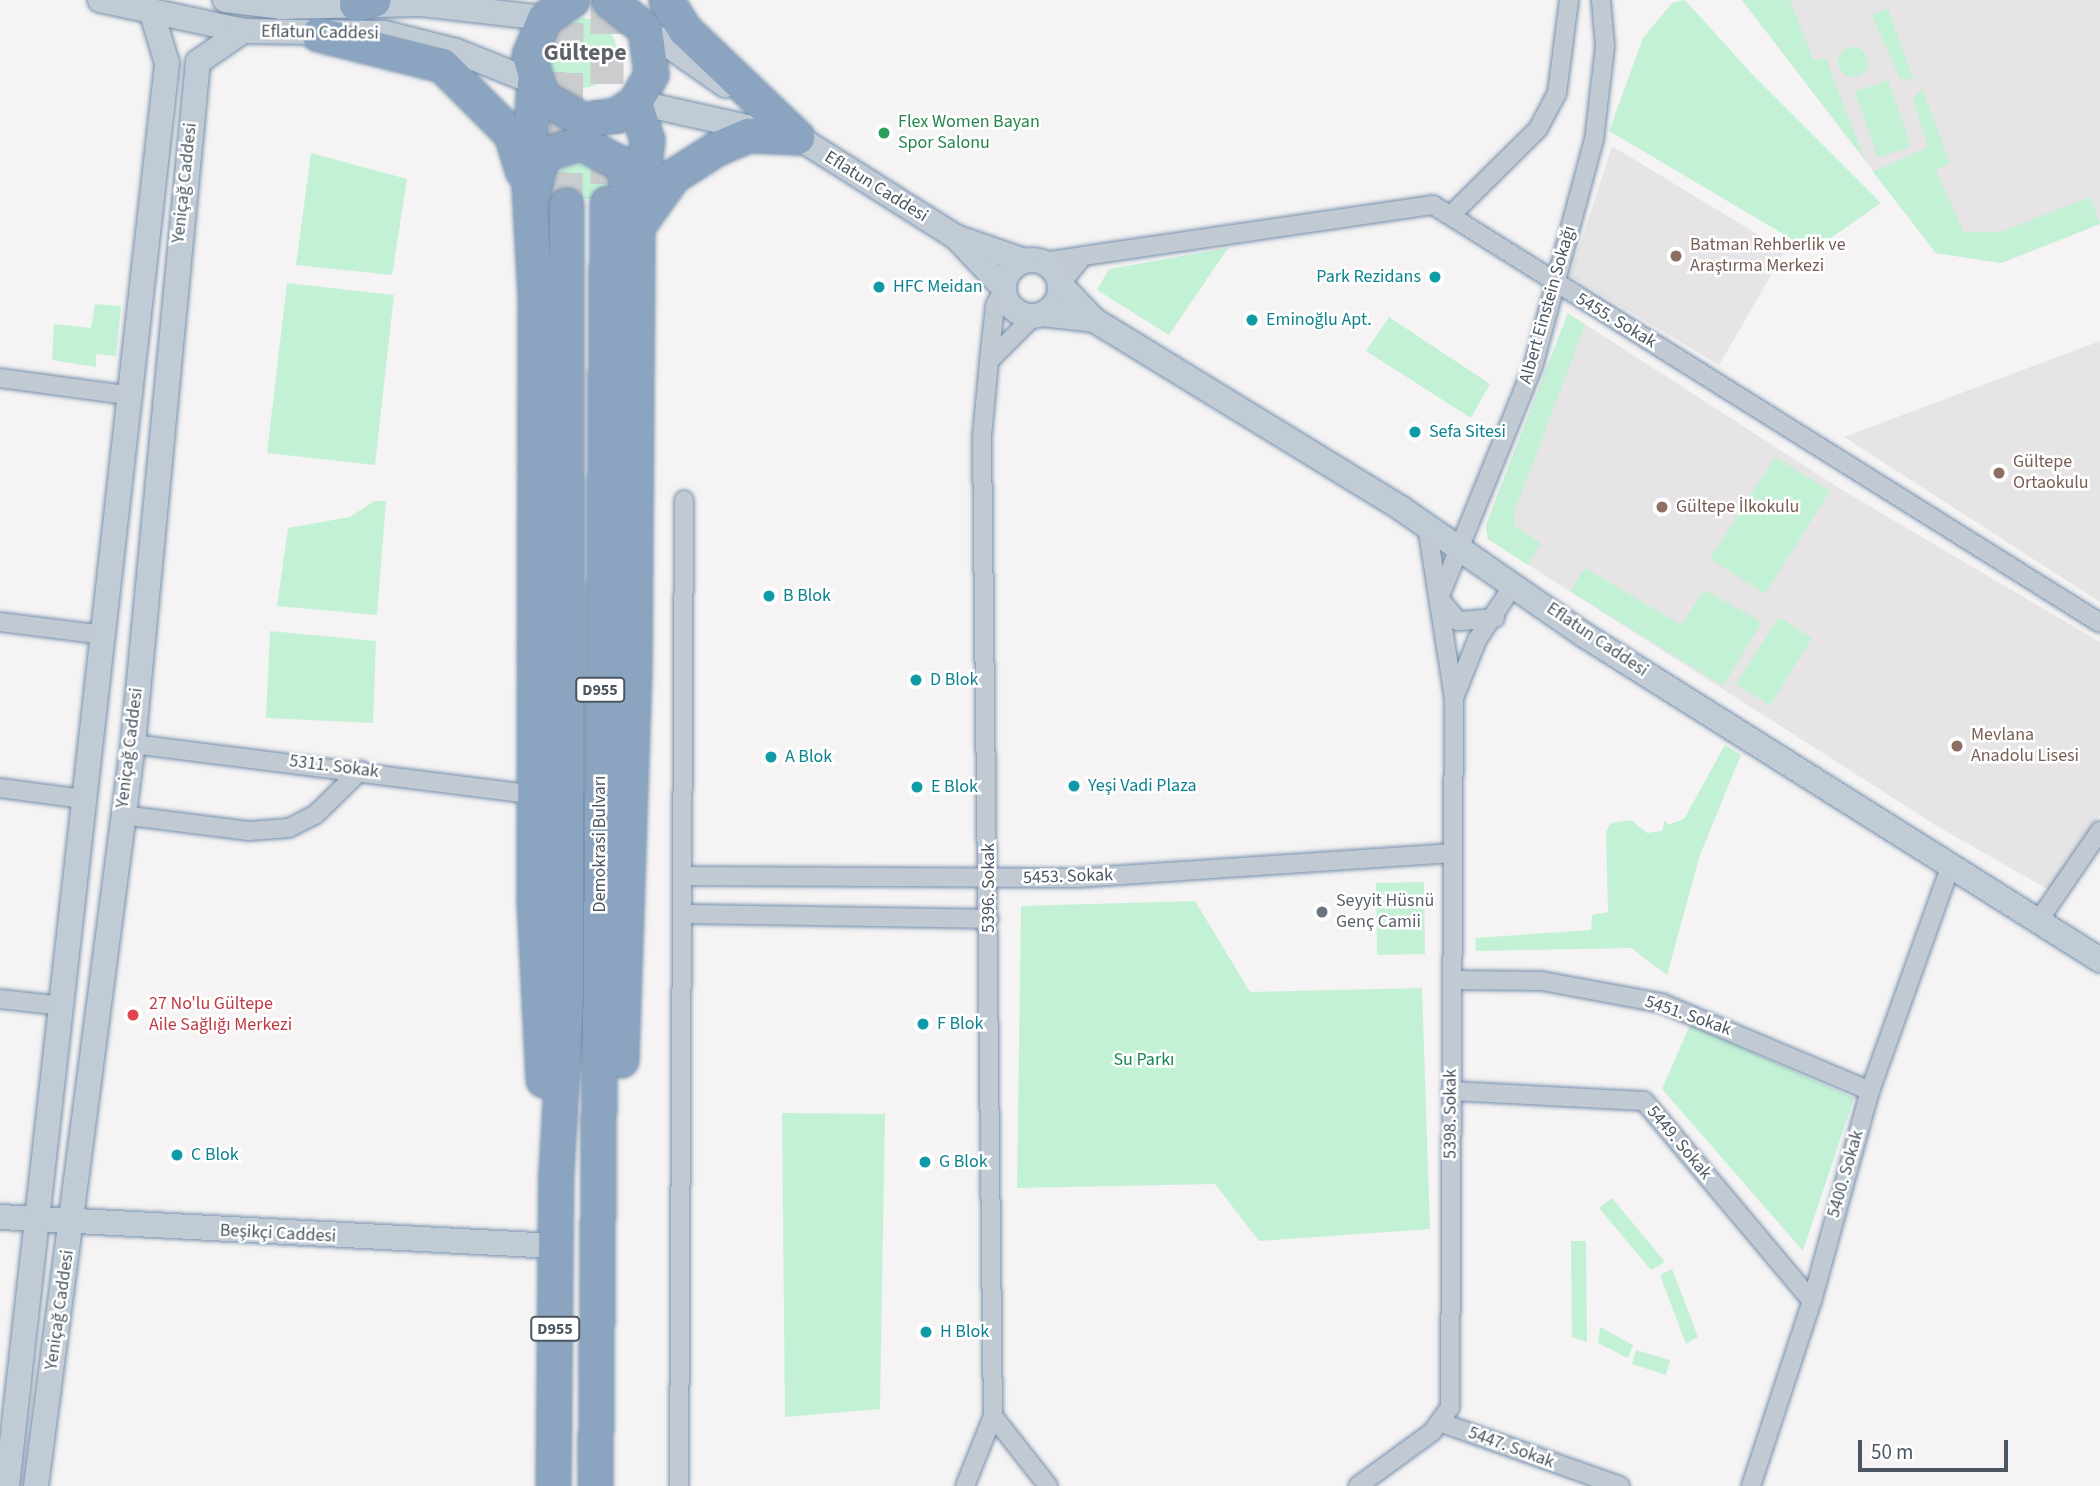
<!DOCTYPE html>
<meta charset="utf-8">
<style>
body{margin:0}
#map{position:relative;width:2100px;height:1486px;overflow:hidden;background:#f5f3f3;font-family:"Source Sans 3",sans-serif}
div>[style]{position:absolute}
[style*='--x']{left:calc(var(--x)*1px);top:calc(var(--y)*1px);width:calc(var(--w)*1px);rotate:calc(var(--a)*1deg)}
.education>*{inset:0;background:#e6e4e5}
.green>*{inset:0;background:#c3f1d5}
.round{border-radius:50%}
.highway-tunnel>*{height:33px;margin-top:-16.5px;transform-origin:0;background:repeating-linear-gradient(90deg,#caccce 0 33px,transparent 0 50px)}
.roads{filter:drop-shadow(0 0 2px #7690ad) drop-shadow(0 0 2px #7690ad)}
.street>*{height:18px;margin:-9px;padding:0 9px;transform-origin:9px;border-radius:9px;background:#c1cad2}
.secondary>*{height:24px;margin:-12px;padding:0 12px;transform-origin:12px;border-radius:12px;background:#c1cbd6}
.secondary>.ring{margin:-12px;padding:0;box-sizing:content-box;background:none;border:24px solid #c1cbd6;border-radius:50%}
.highway>*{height:33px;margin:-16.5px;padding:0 16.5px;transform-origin:16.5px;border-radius:16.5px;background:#8ba5c1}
.dots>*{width:19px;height:19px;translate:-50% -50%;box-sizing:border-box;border:4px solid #fff;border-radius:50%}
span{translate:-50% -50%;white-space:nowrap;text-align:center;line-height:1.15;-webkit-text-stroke:5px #fff;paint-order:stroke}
.shield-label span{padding:2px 5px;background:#fff;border:2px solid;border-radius:5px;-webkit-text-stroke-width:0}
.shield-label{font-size:16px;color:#4a5661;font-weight:700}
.street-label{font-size:18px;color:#4a5661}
.leisure-label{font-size:18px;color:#27864d}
.left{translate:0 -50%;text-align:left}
.education-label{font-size:18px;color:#785e54}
.culture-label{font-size:18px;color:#0d838f}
.right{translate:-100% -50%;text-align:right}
.worship-label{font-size:18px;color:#5b616d}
.health-label{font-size:18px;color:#be3a42}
.park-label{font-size:18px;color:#17864f}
.district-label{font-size:24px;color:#5f6368;font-weight:700}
.scale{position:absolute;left:1858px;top:1440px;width:150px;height:32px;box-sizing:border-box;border:4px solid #4a5661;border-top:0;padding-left:9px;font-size:21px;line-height:24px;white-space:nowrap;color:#4a5661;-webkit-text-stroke:5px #fff;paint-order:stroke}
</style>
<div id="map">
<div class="education">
<i style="clip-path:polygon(1742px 0,2100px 0,2100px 224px,2001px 263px,1936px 253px)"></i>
<i style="clip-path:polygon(1612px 146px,1785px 251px,1719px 365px,1570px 276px)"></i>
<i style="clip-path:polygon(1568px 313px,1842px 490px,2100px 642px,2100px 815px,2049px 890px,1937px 826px,1488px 539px,1486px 525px)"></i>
<i style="clip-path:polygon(2100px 341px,2100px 602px,1844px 437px)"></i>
</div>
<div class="green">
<i style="clip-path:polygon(1685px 0,1751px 73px,1881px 203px,1812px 251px,1609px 131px,1643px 38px,1672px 3px)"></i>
<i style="clip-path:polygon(1742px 0,1790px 0,1813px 59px,1826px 59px,1865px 160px)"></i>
<i style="clip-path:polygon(1888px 8px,1888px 9px,1913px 79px,1900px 79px,1872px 15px)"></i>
<i class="round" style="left:547px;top:18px;width:70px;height:70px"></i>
<i class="round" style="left:1838px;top:47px;width:30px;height:30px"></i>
<i style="clip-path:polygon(1888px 80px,1911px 146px,1878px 158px,1855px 92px)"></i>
<i style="clip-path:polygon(1922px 88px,1950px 163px,1936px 170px,1964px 232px,2001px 232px,2090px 197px,2100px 224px,2001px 263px,1936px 253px,1873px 172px,1928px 147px,1913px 99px)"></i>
<i style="clip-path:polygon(311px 153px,407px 179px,392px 275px,296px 265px)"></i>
<i style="clip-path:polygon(582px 164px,602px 170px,617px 199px,546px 199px,548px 184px,565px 167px)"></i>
<i style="clip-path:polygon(1228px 248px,1169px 335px,1097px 290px,1109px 269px)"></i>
<i style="clip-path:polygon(287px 283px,394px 295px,375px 465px,267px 453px)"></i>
<i style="clip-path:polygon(95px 304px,121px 306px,116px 356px,96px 354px,96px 367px,52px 360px,54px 324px,91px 328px)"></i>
<i style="clip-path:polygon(1568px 313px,1585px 325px,1514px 513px,1515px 527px,1541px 543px,1528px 565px,1488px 539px,1486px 525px)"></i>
<i style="clip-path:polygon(1389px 317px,1490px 384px,1471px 418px,1366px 351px)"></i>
<i style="clip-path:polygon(1775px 457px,1830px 491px,1765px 594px,1710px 559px)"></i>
<i style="clip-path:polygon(374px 501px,386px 501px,377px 615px,277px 606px,288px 528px,350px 517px)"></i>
<i style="clip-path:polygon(1585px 568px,1681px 625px,1704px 590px,1762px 622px,1723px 686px,1570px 591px)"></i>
<i style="clip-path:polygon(1779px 617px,1812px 638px,1770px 705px,1736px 684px)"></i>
<i style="clip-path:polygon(270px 631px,376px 641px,373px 723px,266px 718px)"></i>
<i style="clip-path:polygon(1725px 745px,1741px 755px,1700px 855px,1667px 975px,1631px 948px,1476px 951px,1475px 938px,1591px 930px,1592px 915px,1608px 912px,1606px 831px,1611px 823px,1631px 820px,1647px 833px,1662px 831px,1665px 820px,1668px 825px,1684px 819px)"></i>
<i style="clip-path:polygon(1424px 882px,1425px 954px,1377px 955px,1376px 883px)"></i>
<i style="clip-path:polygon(1195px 901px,1250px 992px,1422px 988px,1430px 1229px,1259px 1241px,1215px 1184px,1017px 1188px,1021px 906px)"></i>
<i style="clip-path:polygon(1690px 1025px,1854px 1098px,1803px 1251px,1662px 1089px)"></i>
<i style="clip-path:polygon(782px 1113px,885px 1114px,880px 1409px,785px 1417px)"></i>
<i style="clip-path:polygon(1612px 1198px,1665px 1262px,1651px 1270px,1599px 1208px)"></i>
<i style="clip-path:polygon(1571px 1241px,1586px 1241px,1587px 1342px,1572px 1337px)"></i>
<i style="clip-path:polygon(1672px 1269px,1698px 1337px,1686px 1344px,1660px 1275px)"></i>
<i style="clip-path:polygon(1600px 1327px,1633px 1345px,1628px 1358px,1598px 1343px)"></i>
<i style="clip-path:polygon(1636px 1350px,1670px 1360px,1666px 1375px,1632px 1364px)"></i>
</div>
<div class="highway-tunnel">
<i style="--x:607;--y:0;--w:203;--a:90"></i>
<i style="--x:566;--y:205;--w:205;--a:-89.7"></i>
</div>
<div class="roads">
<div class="street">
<i style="--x:1451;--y:215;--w:122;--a:-44.7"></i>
<i style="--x:1538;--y:129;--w:41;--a:-62.2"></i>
<i style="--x:1557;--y:93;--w:94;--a:-82.6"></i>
<i style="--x:1083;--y:256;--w:354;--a:-8.3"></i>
<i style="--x:1433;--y:205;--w:787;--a:32.07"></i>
<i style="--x:1043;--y:262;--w:40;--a:-8.5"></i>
<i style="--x:1083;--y:256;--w:36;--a:129"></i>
<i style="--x:1004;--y:288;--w:20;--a:117"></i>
<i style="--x:995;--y:306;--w:55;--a:96.2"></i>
<i style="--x:989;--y:361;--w:64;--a:-45"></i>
<i style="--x:989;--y:361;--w:76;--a:95.3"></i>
<i style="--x:982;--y:437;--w:979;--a:89.36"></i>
<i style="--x:0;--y:378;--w:134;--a:7.7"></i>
<i style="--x:1427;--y:526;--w:174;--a:81.1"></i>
<i style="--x:1454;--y:698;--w:62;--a:-68.4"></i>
<i style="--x:1477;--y:640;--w:67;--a:-56.5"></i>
<i style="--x:1495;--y:618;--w:37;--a:175"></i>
<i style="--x:1458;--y:621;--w:30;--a:-130"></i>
<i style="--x:1439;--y:598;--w:249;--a:-67.9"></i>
<i style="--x:1533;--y:367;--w:235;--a:-75"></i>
<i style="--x:1594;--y:140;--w:95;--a:-83.3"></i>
<i style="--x:1605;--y:46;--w:46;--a:-95"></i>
<i style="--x:0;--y:622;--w:106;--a:7.1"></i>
<i style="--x:133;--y:744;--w:404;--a:7.2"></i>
<i style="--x:0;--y:788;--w:84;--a:7.5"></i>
<i style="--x:122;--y:815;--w:128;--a:7.2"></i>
<i style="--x:249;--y:831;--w:40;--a:-4.3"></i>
<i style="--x:289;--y:828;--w:29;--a:-27"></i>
<i style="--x:315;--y:815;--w:64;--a:-44.4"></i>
<i style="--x:682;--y:876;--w:395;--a:0.3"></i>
<i style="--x:1077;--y:878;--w:377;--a:-3.8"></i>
<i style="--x:682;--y:914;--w:307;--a:0.9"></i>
<i style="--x:2039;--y:920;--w:108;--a:-55.6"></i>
<i style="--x:1453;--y:980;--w:89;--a:0.6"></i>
<i style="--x:1542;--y:981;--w:122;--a:10.4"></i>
<i style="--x:1662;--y:1003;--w:226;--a:22.9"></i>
<i style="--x:0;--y:999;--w:63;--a:6.3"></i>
<i style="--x:1451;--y:1091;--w:193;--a:3"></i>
<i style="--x:1644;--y:1101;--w:261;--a:50"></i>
<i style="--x:1442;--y:1423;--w:189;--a:19.5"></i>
<i style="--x:679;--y:1486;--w:986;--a:-89.71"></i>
<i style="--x:965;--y:1486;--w:75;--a:-68.2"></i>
<i style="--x:993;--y:1416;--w:89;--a:51.8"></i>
<i style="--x:1358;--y:1486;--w:92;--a:-36.1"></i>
<i style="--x:1432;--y:1432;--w:31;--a:-54"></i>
<i style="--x:1450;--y:1407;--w:709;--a:-89.68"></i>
<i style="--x:1751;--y:1486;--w:195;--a:-71.8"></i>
<i style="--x:1812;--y:1301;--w:218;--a:-74.6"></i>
<i style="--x:1870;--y:1091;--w:240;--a:-70.3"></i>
</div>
<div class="secondary">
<i style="--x:100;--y:0;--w:146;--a:12.2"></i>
<i style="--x:243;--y:31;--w:141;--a:0.8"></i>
<i style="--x:384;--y:33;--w:74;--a:14"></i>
<i style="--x:456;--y:51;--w:84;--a:21.7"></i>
<i style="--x:225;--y:0;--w:56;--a:7.1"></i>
<i style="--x:281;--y:7;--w:140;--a:-1.2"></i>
<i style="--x:421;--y:4;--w:124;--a:6.5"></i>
<i style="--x:645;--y:29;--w:98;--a:35"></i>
<i style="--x:635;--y:102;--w:133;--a:12.6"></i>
<i style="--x:785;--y:129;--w:202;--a:32.3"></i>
<i class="ring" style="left:1004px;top:260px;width:32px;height:32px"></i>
<i style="--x:1004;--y:288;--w:70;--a:-133.3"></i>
<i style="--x:956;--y:237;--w:73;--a:19.2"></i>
<i style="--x:1043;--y:314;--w:51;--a:6.7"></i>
<i style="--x:1094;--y:320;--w:50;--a:-133.4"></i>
<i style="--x:1094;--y:320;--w:361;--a:31.5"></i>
<i style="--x:1402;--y:509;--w:221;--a:34.7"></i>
<i style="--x:1584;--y:635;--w:610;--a:32.2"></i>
<i style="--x:0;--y:1217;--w:557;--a:2.99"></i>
<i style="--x:7;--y:1486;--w:1432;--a:-83.58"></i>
<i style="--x:167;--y:63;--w:51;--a:-107"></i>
<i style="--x:36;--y:1486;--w:748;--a:-82.55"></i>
<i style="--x:133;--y:744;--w:685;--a:-84.56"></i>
<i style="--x:198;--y:62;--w:55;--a:-34.6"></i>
</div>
<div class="highway">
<i style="--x:572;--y:0;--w:33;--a:147"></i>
<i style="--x:544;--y:18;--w:40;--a:112"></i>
<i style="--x:529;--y:55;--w:43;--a:73.7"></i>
<i style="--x:541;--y:96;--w:48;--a:29.7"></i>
<i style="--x:583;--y:120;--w:33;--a:-9"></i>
<i style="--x:616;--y:115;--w:23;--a:-34"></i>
<i style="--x:635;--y:102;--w:32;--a:-60"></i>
<i style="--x:651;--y:74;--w:45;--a:-97.6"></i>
<i style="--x:645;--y:29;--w:46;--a:-141.1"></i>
<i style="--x:666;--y:0;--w:36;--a:58"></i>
<i style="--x:685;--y:30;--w:155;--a:43.7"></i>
<i style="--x:356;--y:4;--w:18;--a:-13"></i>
<i style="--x:318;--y:34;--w:128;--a:14"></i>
<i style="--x:442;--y:65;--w:98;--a:45"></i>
<i style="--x:511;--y:134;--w:39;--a:73"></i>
<i style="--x:534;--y:82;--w:88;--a:93.9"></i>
<i style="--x:528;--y:170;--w:125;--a:86.8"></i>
<i style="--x:535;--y:295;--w:606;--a:90.09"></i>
<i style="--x:534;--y:901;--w:179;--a:87.1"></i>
<i style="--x:533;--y:192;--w:29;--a:-78"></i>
<i style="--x:539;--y:164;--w:17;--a:-45"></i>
<i style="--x:551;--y:152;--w:31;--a:-17"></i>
<i style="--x:581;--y:143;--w:46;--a:27.1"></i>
<i style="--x:622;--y:164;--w:44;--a:75.7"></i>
<i style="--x:639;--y:224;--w:59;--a:-54.7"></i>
<i style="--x:673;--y:176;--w:52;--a:-32.5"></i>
<i style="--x:717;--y:148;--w:34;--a:-23"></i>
<i style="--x:748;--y:135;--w:49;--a:2.3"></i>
<i style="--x:621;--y:1060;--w:390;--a:-88.1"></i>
<i style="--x:634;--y:670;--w:443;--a:-89.6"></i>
<i style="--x:637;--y:227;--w:88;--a:-83.4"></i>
<i style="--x:647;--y:140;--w:40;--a:-108"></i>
<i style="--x:553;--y:1486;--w:314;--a:-89.5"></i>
<i style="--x:556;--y:1172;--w:175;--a:-86.7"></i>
<i style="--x:566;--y:997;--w:792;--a:-90"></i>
<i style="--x:595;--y:1486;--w:1283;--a:-89.46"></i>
</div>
</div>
<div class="dots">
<i style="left:884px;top:133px;background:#2e9e5b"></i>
<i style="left:1676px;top:256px;background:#8d6e63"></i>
<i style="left:1435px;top:277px;background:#0f9aa8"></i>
<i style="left:879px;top:287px;background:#0f9aa8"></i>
<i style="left:1252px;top:320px;background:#0f9aa8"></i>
<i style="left:1415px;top:432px;background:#0f9aa8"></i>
<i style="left:1999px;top:473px;background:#8d6e63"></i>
<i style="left:1662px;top:507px;background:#8d6e63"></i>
<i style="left:769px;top:596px;background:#0f9aa8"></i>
<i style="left:916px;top:680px;background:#0f9aa8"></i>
<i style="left:1957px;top:746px;background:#8d6e63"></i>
<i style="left:771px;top:757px;background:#0f9aa8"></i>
<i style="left:1074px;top:786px;background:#0f9aa8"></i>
<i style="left:917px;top:787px;background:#0f9aa8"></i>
<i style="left:1322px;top:912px;background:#6b7280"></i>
<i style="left:133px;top:1015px;background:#e0444e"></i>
<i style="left:923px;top:1024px;background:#0f9aa8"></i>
<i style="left:177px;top:1155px;background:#0f9aa8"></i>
<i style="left:925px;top:1162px;background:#0f9aa8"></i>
<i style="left:926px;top:1332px;background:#0f9aa8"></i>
</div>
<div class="shield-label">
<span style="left:600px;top:690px">D955</span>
<span style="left:555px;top:1329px">D955</span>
</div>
<div class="street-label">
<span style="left:320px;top:33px;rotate:1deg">Eflatun Caddesi</span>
<span style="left:185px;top:183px;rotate:-84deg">Yeniçağ Caddesi</span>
<span style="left:876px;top:187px;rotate:32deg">Eflatun Caddesi</span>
<span style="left:1548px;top:305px;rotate:-74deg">Albert Einstein Sokağı</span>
<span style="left:1616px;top:321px;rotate:31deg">5455. Sokak</span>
<span style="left:1597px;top:640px;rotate:34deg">Eflatun Caddesi</span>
<span style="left:130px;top:748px;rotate:-83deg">Yeniçağ Caddesi</span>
<span style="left:334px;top:767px;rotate:7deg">5311. Sokak</span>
<span style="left:600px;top:844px;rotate:-90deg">Demokrasi Bulvarı</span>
<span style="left:1068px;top:877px;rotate:-2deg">5453. Sokak</span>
<span style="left:989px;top:888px;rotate:-90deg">5396. Sokak</span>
<span style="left:1688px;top:1016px;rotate:19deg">5451. Sokak</span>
<span style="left:1451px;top:1114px;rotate:-90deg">5398. Sokak</span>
<span style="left:1679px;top:1143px;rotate:50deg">5449. Sokak</span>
<span style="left:1846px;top:1174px;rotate:-74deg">5400. Sokak</span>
<span style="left:278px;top:1234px;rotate:3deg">Beşikçi Caddesi</span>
<span style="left:60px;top:1310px;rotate:-82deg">Yeniçağ Caddesi</span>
<span style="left:1511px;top:1448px;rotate:20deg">5447. Sokak</span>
</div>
<div class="leisure-label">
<span class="left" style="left:898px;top:133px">Flex Women Bayan<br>Spor Salonu</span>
</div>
<div class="education-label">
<span class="left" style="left:1690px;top:256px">Batman Rehberlik ve<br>Araştırma Merkezi</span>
<span class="left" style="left:2013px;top:473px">Gültepe<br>Ortaokulu</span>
<span class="left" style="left:1676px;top:507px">Gültepe İlkokulu</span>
<span class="left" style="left:1971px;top:746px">Mevlana<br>Anadolu Lisesi</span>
</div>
<div class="culture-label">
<span class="right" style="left:1421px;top:277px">Park Rezidans</span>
<span class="left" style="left:893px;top:287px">HFC Meidan</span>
<span class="left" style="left:1266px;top:320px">Eminoğlu Apt.</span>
<span class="left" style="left:1429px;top:432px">Sefa Sitesi</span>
<span class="left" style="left:783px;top:596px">B Blok</span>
<span class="left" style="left:930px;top:680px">D Blok</span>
<span class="left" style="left:785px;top:757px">A Blok</span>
<span class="left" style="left:1088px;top:786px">Yeşi Vadi Plaza</span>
<span class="left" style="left:931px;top:787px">E Blok</span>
<span class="left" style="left:937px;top:1024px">F Blok</span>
<span class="left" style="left:191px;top:1155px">C Blok</span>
<span class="left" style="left:939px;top:1162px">G Blok</span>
<span class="left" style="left:940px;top:1332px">H Blok</span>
</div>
<div class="worship-label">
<span class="left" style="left:1336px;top:912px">Seyyit Hüsnü<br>Genç Camii</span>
</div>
<div class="health-label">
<span class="left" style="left:149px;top:1015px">27 No'lu Gültepe<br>Aile Sağlığı Merkezi</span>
</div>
<div class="park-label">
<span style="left:1144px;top:1060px">Su Parkı</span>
</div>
<div class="district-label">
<span style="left:585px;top:53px">Gültepe</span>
</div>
<div class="scale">50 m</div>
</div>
